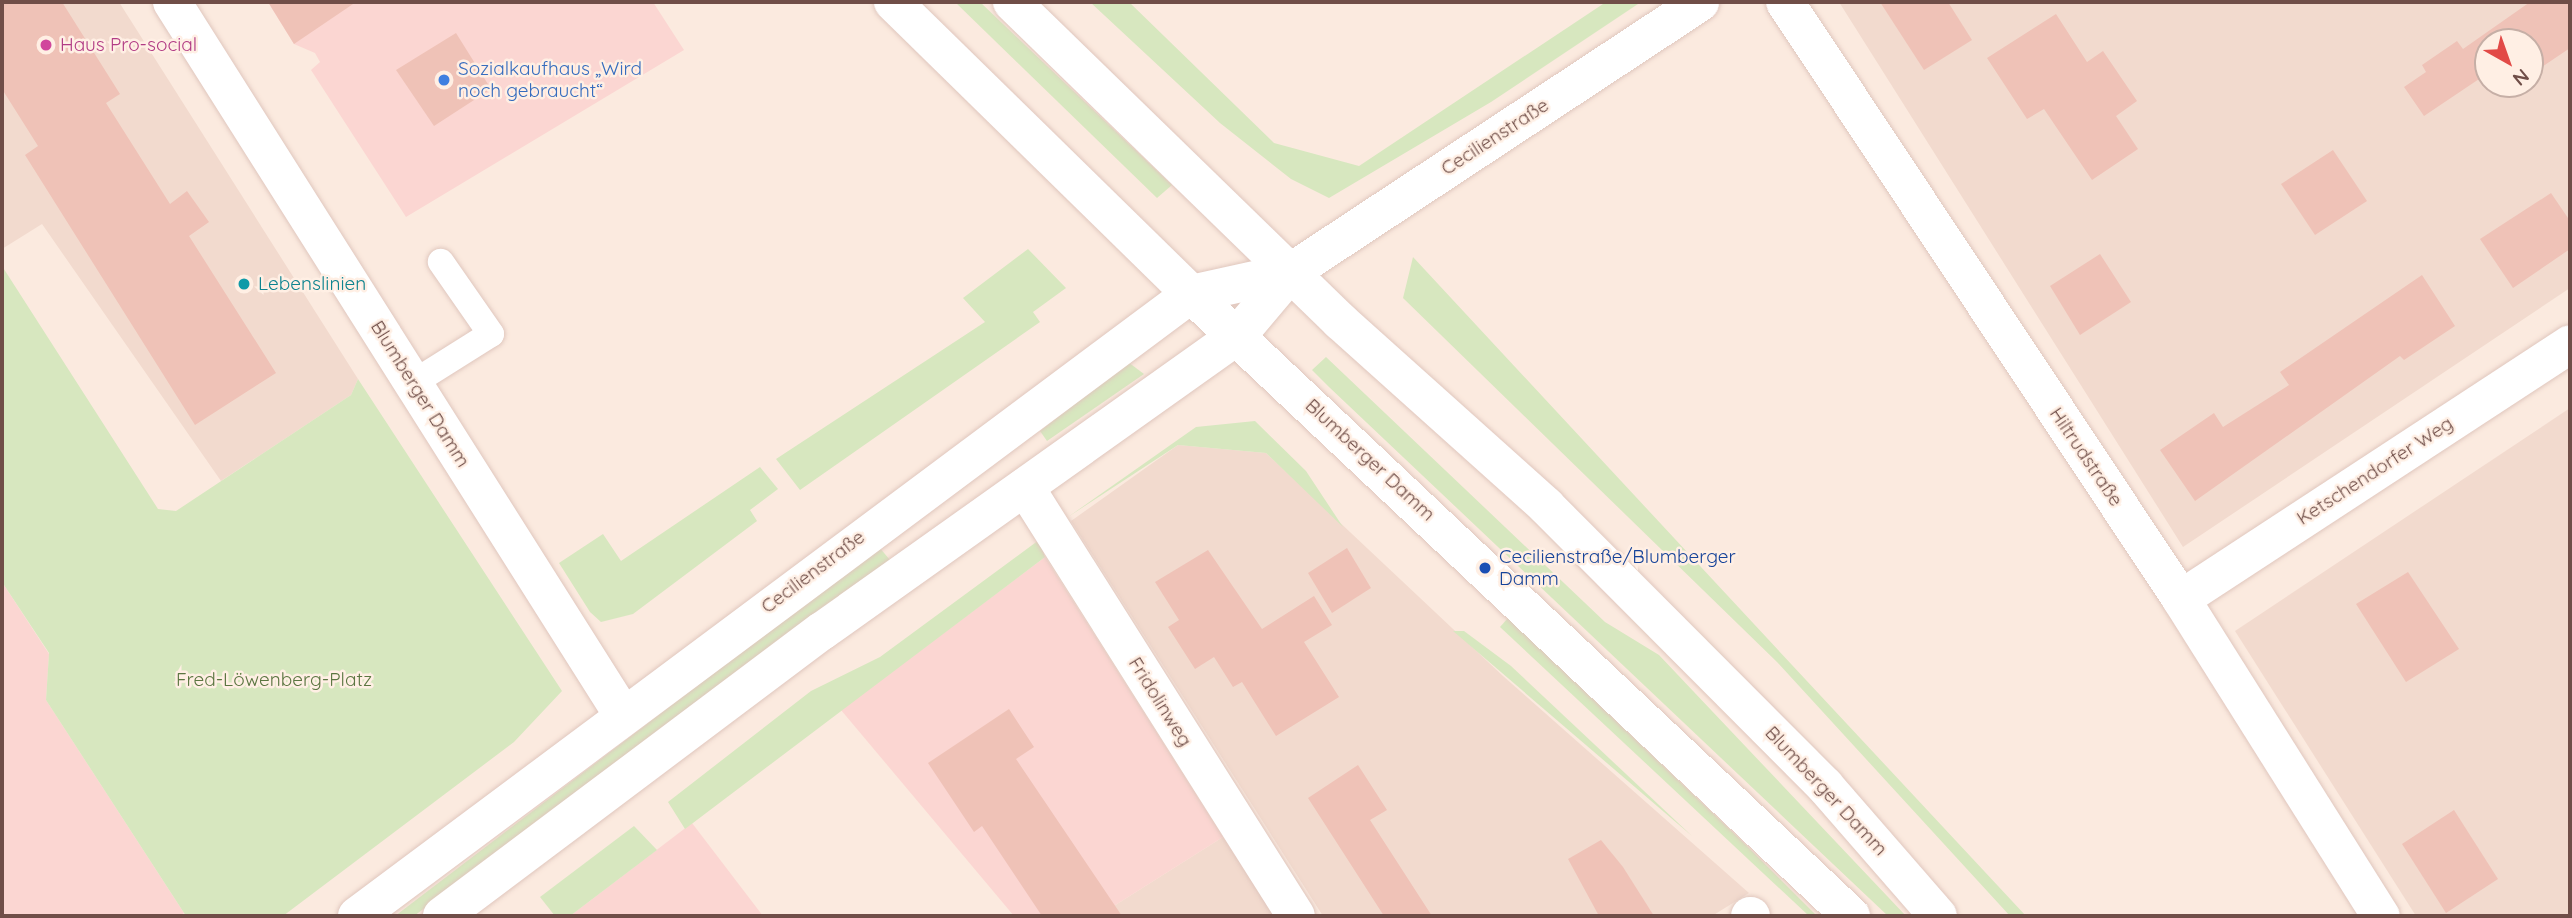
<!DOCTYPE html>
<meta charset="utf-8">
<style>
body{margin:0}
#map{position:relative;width:2572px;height:918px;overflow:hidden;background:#fbeadf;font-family:Quicksand,sans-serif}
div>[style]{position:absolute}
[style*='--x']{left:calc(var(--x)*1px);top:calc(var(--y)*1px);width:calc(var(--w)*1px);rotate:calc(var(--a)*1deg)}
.residential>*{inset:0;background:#f2dace}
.commercial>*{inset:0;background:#fbd6d2}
.green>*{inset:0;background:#d7e7bf}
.building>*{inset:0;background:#efc2b7}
.roads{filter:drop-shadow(0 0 2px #e0c7be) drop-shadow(0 0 2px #e0c7be)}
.service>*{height:26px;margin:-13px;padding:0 13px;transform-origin:13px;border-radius:13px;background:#fff}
.minor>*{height:38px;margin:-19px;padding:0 19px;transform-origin:19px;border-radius:19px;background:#fff}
.tertiary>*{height:38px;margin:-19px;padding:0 19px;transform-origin:19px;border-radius:19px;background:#fff}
.secondary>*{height:38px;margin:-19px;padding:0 19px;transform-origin:19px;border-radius:19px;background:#fff}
.dots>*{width:19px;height:19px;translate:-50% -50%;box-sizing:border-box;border:4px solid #ffefe4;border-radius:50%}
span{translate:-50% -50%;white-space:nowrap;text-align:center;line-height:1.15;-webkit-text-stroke:5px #ffefe4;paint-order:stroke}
.hotel-label{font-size:19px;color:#b23c85}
.left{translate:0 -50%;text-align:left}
.shop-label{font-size:19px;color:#366cbe}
.street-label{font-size:19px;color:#704e48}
.culture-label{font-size:19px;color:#0d838f}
.transit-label{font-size:19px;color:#164399}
.park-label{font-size:19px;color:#5b7641}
.frame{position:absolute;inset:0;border:4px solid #704e48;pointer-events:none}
.north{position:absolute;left:2474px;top:28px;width:70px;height:70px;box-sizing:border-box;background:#ffefe4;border:2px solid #c6afa6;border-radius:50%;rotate:140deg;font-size:19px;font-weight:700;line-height:28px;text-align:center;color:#704e48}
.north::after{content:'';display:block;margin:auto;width:24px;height:32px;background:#e24a47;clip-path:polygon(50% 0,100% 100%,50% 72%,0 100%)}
</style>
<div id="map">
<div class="residential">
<i style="clip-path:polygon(2px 2px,119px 2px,358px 379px,351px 395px,221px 481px,42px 224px,2px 249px)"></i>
<i style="clip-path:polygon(evenodd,1839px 2px,2570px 2px,2570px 288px,2183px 547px,1839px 2px,2488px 42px,2530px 42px,2530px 84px,2488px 84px,2488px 42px)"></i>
<i style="clip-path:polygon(2570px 408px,2570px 916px,2416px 916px,2235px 631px)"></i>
<i style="clip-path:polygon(1178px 445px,1266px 453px,1503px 676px,1749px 893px,1712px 916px,1323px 916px,1071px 521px)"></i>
<i style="clip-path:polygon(1223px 837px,1274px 916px,1098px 916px)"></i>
</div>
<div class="commercial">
<i style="clip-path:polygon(268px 2px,653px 2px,684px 50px,406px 217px,311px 70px,320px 62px,315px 53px,294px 44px)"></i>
<i style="clip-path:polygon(1045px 557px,1223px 837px,1098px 916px,1014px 916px,841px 710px)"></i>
<i style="clip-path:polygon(2px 582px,49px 654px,46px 700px,184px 913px,179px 916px,2px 916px)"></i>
<i style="clip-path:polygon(692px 823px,763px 916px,570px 916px)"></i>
</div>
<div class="green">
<i style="clip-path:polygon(955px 2px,980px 2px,1172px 185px,1157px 198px)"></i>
<i style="clip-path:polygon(1090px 2px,1129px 2px,1274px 143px,1359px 166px,1606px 2px,1641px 2px,1491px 102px,1329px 198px,1291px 179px,1220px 123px)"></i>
<i style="clip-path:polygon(1028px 249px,1066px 288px,1033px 312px,1040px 322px,800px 490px,776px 459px,985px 322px,963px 298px)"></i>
<i style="clip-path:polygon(1413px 257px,1792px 665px,2026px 916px,2010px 916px,1777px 662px,1403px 298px)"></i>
<i style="clip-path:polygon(2px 266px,158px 509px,176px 511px,351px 395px,358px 379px,562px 691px,514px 742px,283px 916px,186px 916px,46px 700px,49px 653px,2px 582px)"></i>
<i style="clip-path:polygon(1326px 357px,1605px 622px,1659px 655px,1906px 916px,1888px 916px,1329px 387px,1312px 370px)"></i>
<i style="clip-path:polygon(1128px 362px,1144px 374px,1047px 441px,1040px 431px)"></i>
<i style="clip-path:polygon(1255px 421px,1306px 471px,1343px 527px,1266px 453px,1178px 445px,1068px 517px,1196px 427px)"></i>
<i style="clip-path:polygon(760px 467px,778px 489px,750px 510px,757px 521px,633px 614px,601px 622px,590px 612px,559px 563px,603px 534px,621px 561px)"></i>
<i style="clip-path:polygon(1039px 540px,1045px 557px,685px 829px,668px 802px,811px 691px,880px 657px)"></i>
<i style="clip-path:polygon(879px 547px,890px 560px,414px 916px,395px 916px)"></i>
<i style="clip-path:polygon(1508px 618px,1743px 842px,1817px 916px,1809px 916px,1500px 627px)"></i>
<i style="clip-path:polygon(1453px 631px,1464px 631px,1511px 666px,1692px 836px)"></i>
<i style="clip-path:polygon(634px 826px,657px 850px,570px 916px,555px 916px,540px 897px)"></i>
</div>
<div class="building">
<i style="clip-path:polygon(2px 2px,62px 2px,120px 94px,106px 103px,170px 204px,187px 191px,209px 222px,189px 236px,276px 373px,195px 425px,25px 155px,38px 146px,2px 89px)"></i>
<i style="clip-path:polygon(268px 2px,356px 2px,294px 44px)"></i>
<i style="clip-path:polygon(1880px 2px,1948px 2px,1972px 40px,1924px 70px)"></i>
<i style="clip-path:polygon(2530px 2px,2570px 2px,2570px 48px,2530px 75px,2530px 42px,2488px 42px,2488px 73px,2424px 116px,2404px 87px,2426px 72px,2422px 65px,2457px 41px,2463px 49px)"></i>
<i style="clip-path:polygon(2056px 14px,2087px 62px,2103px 51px,2137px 101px,2116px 116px,2138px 149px,2092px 180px,2044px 109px,2027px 119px,1987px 58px)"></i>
<i style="clip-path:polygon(456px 33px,491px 89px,434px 126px,396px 70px)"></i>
<i style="clip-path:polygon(2333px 150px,2367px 201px,2315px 235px,2281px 184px)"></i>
<i style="clip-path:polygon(2551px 193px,2570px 221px,2570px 249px,2513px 288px,2480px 239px)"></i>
<i style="clip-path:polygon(2100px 254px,2131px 302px,2080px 335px,2050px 286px)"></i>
<i style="clip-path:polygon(2422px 275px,2455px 326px,2404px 360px,2400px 356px,2195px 501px,2160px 450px,2214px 413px,2223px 427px,2289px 385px,2280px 372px)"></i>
<i style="clip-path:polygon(1347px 548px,1371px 588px,1332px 613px,1308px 573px)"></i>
<i style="clip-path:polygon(1208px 550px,1262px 629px,1314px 596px,1332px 625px,1304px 642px,1339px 697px,1276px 736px,1242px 682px,1233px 687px,1214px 657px,1195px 669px,1168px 627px,1179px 620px,1155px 582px)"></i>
<i style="clip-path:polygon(2408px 572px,2459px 649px,2406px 682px,2356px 604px)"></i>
<i style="clip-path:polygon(1009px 709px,1034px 747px,1016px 759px,1122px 916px,1042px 916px,982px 826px,974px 832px,928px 763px)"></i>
<i style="clip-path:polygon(1358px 765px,1387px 810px,1370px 820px,1432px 916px,1384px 916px,1308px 798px)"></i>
<i style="clip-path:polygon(2454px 810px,2498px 879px,2446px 913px,2402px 844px)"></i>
<i style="clip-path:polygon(1601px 840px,1623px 867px,1654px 916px,1599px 916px,1568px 859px)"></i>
</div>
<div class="roads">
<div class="service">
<i style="--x:413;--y:383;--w:92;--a:-32.1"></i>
<i style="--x:491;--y:334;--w:88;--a:-124.8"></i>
</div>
<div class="minor">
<i style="--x:172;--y:2;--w:844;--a:57.69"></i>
<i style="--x:1785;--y:2;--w:716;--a:56.44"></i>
<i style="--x:2181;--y:599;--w:375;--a:57.8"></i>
<i style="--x:1291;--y:272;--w:490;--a:-33.4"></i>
<i style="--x:1025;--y:487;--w:507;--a:57.72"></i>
<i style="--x:2181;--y:599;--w:465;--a:-33.2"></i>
<i style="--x:1750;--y:916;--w:1;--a:0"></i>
</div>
<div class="tertiary">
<i style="--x:357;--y:916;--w:1040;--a:-36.72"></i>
<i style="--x:1191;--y:294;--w:102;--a:-12.4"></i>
<i style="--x:442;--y:916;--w:475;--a:-36.9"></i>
<i style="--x:822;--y:631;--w:509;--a:-35.41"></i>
<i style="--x:1237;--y:336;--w:84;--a:-49.8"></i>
</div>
<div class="secondary">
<i style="--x:893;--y:2;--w:417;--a:44.4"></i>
<i style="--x:1191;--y:294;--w:907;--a:43.3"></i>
<i style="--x:1012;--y:2;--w:458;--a:44.2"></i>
<i style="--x:1340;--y:321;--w:277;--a:41.9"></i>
<i style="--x:1546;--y:506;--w:395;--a:45.1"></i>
<i style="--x:1825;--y:786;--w:172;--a:49"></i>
</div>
</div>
<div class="dots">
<i style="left:46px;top:45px;background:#d1479c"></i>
<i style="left:444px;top:80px;background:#3f7fe0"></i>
<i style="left:244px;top:284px;background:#0f9aa8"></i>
<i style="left:1485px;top:568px;background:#1a4fb4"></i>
</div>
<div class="hotel-label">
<span class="left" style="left:60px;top:45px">Haus Pro-social</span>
</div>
<div class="shop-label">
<span class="left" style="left:458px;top:80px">Sozialkaufhaus „Wird<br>noch gebraucht“</span>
</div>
<div class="street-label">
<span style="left:1495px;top:137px;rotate:-33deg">Cecilienstraße</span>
<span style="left:420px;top:394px;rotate:58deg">Blumberger Damm</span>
<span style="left:2086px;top:457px;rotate:56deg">Hiltrudstraße</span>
<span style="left:1370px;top:460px;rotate:43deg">Blumberger Damm</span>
<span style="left:2375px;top:471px;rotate:-33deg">Ketschendorfer Weg</span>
<span style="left:813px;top:572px;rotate:-37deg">Cecilienstraße</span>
<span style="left:1160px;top:702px;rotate:58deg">Fridolinweg</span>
<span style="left:1826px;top:791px;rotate:47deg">Blumberger Damm</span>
</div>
<div class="culture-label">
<span class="left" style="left:258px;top:284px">Lebenslinien</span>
</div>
<div class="transit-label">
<span class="left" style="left:1499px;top:568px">Cecilienstraße/Blumberger<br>Damm</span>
</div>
<div class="park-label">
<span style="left:274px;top:680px">Fred-Löwenberg-Platz</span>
</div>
<div class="frame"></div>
<div class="north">N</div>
</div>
